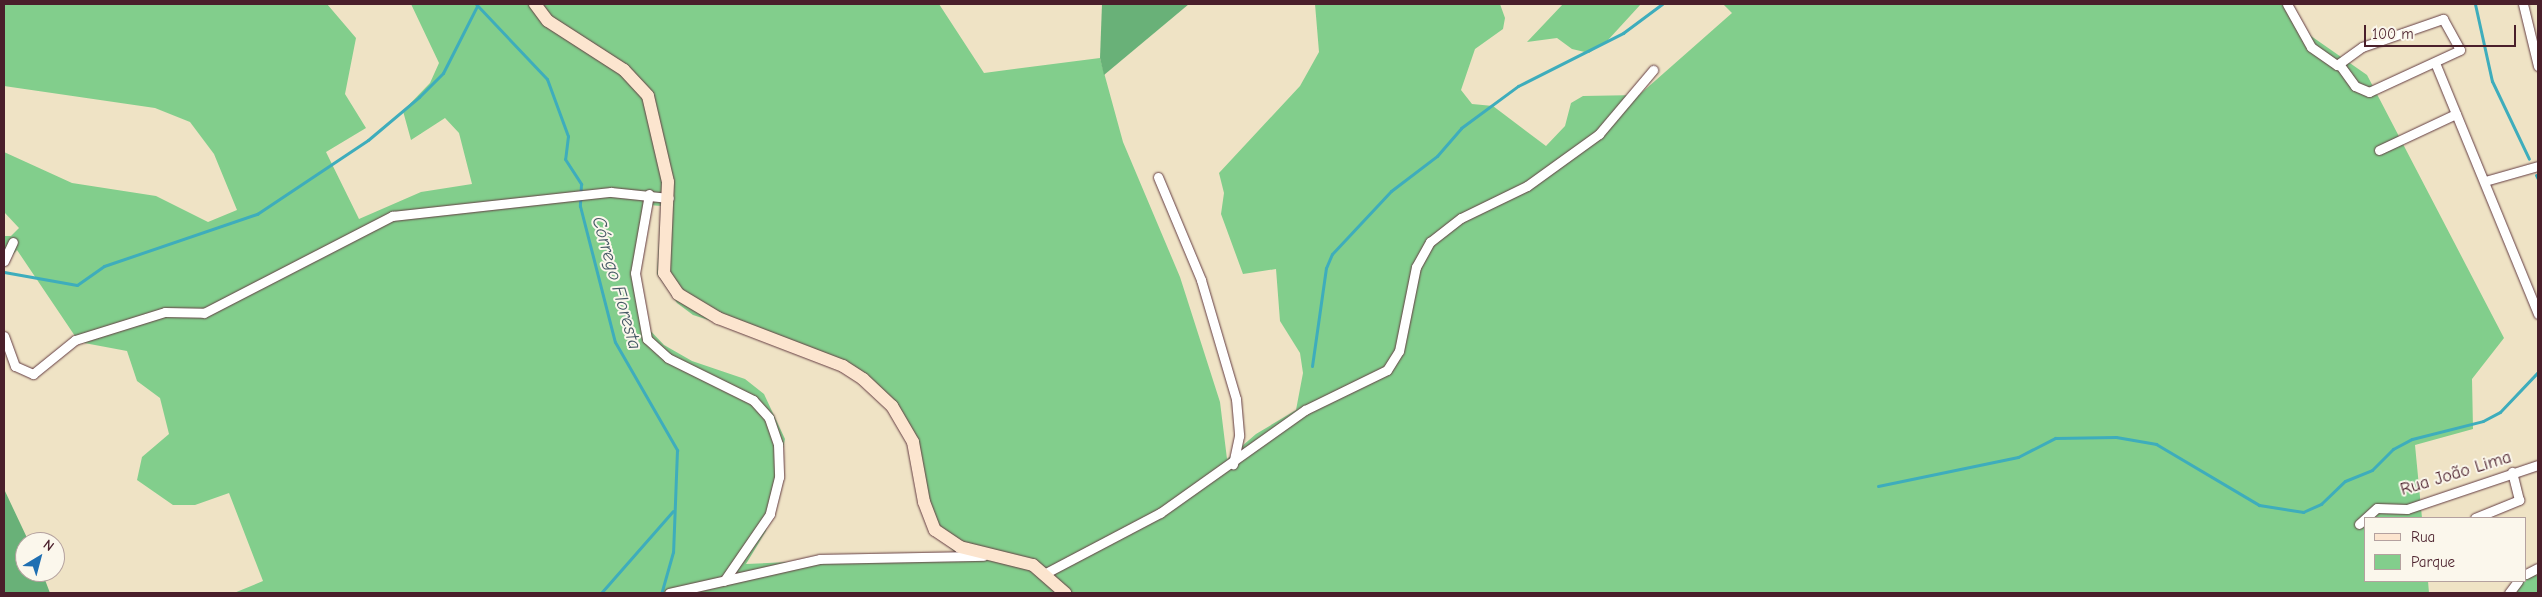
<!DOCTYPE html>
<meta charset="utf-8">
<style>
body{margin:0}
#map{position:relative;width:2542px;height:597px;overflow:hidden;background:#efe3c5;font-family:"Comic Neue",sans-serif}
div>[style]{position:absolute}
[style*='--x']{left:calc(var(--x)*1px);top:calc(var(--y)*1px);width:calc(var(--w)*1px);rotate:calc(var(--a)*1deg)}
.green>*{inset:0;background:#82ce8c}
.forest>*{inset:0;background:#69b178}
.stream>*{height:3px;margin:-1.5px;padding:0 1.5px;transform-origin:1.5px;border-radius:1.5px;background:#3eadbc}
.roads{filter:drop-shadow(0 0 1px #633c42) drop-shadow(0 0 1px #633c42)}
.minor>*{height:9px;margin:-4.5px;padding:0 4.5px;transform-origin:4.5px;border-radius:4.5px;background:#fff}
.secondary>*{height:12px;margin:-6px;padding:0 6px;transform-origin:6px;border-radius:6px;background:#fce5cf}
span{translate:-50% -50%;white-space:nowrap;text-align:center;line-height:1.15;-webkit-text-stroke:4px #fbf7ec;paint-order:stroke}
.street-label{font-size:18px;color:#4a1f2b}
.water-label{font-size:19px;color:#455865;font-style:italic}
.frame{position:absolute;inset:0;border:5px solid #4a1f2b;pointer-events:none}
.legend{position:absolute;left:2364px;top:517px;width:162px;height:65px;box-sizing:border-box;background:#fbf7ec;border:1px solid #b4a19f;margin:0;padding:6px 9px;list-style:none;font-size:15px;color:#4a1f2b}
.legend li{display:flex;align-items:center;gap:10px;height:25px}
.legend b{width:25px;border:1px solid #b4a19f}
.north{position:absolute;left:15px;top:532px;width:50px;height:50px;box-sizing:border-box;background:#fbf7ec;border:1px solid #b4a19f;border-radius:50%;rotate:37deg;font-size:14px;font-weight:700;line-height:20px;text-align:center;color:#4a1f2b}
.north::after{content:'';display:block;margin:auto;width:18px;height:22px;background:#1f6fb2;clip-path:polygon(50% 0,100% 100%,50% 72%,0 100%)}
.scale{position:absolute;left:2364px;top:25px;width:152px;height:22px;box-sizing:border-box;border:2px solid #4a1f2b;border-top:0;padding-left:6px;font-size:15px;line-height:18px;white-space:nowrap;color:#4a1f2b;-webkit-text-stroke:4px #fbf7ec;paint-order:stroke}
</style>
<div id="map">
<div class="green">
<i style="clip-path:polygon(evenodd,4px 4px,327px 4px,356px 38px,345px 94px,366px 128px,326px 152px,359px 219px,421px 192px,472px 184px,459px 133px,445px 118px,411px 140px,403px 111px,430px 83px,439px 63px,411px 4px,939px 4px,984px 73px,1100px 58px,1123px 142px,1180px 277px,1220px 402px,1227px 459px,1256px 434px,1296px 410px,1303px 373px,1300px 353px,1280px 321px,1276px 269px,1243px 274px,1221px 214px,1224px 193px,1219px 173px,1300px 86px,1319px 52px,1315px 4px,1500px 4px,1505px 18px,1503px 29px,1475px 49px,1461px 90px,1472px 104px,1493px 106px,1546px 146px,1565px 126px,1571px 103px,1583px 96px,1639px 95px,1732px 13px,1723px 4px,2288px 4px,2311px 36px,2367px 75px,2504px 338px,2472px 379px,2473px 429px,2415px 445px,2422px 518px,2366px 518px,2366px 581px,2428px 581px,2429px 593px,234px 593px,263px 581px,229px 493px,195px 505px,173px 505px,137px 480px,142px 457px,169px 434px,160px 398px,137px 381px,127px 351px,79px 342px,17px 250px,4px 265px,4px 236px,11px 236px,19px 228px,4px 212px,4px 152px,72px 183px,156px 196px,208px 222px,237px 210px,214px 154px,190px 122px,155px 108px,4px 86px,4px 4px,649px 205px,661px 206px,657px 274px,677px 303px,693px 315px,826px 358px,894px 410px,907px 433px,929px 529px,957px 554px,746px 564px,766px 531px,785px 439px,764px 394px,745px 379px,692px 361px,664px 345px,644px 324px,636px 289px,649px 205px)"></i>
<i style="clip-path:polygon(1563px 4px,1641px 4px,1608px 40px,1589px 53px,1572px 49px,1557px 38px,1527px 42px)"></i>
<i style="clip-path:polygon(2531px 566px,2538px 578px,2538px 593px,2511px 593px,2520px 581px,2526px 581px)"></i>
</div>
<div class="forest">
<i style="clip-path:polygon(1102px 4px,1189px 4px,1104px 75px,1100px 58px)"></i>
<i style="clip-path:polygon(4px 489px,29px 542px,25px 542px,25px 572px,42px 572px,50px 593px,4px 593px)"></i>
</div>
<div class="stream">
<i style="--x:476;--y:4;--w:103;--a:46.6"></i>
<i style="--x:547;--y:79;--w:61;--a:69.8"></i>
<i style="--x:568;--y:136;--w:23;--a:97"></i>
<i style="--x:565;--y:159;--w:30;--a:57"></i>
<i style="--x:581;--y:184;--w:22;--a:93"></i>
<i style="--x:580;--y:206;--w:140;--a:75.6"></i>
<i style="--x:615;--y:342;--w:125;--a:60.1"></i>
<i style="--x:677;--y:450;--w:102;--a:92.2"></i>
<i style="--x:673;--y:552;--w:41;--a:105.8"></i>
<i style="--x:2475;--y:4;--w:79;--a:77.6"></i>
<i style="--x:2492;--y:81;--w:86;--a:64.6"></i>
<i style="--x:2536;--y:175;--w:4;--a:63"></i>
<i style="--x:4;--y:272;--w:74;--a:10.1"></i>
<i style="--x:77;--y:285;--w:33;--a:-35"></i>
<i style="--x:104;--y:266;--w:162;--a:-18.8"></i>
<i style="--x:257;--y:214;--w:133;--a:-33.7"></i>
<i style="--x:368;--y:140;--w:67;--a:-40.1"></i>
<i style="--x:419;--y:97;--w:34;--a:-45"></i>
<i style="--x:443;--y:73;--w:75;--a:-63.1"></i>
<i style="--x:1312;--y:366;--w:99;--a:-81.9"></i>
<i style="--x:1326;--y:268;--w:15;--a:-67"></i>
<i style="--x:1332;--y:254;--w:86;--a:-46.9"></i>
<i style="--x:1391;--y:191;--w:58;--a:-37.3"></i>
<i style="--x:1437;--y:156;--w:37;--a:-49"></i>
<i style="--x:1461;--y:128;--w:71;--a:-36.4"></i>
<i style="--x:1518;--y:86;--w:118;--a:-26.8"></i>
<i style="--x:1623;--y:33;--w:49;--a:-36.6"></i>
<i style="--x:1878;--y:486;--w:143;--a:-11.7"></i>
<i style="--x:2018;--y:457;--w:42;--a:-27.2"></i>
<i style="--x:2055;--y:438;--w:61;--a:-0.9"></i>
<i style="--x:2116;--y:437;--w:41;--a:9.9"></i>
<i style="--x:2156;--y:444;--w:120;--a:30.6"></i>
<i style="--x:2259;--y:505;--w:45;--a:9"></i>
<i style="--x:2303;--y:512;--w:20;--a:-24"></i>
<i style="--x:2321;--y:504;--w:33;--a:-44"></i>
<i style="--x:2345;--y:481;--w:29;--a:-22"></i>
<i style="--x:2372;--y:470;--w:30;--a:-45"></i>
<i style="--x:2393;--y:449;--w:21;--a:-28"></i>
<i style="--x:2412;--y:439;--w:73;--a:-14.2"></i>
<i style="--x:2483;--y:421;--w:19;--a:-28"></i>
<i style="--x:2500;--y:412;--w:55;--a:-46.5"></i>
<i style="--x:601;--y:593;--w:109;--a:-48.7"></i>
</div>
<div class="roads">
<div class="minor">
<i style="--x:2287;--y:4;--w:49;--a:60.8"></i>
<i style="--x:2311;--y:47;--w:32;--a:35"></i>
<i style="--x:2337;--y:65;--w:31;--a:-36"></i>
<i style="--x:2362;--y:47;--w:86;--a:-19.1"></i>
<i style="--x:2443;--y:19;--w:35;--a:61"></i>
<i style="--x:2460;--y:50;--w:100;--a:155.2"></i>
<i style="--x:2369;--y:92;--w:15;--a:-157"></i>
<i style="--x:2355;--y:86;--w:26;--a:-126"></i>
<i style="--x:2523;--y:4;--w:64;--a:76.4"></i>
<i style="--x:2436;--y:65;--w:269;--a:67.7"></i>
<i style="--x:2379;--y:150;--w:85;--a:-25.1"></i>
<i style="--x:1158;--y:177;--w:112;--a:67.3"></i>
<i style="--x:1201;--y:280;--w:124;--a:73.6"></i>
<i style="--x:1236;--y:399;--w:37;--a:85"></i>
<i style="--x:1239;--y:436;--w:29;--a:102"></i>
<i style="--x:2485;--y:181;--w:55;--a:-15.8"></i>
<i style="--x:649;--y:194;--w:80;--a:100"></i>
<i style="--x:635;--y:273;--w:67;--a:79.7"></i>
<i style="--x:647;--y:339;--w:28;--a:42"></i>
<i style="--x:668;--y:358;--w:95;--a:26.3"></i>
<i style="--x:753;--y:400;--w:24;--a:48"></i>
<i style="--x:769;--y:418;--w:28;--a:71"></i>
<i style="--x:778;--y:444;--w:33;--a:88"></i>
<i style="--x:779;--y:477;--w:38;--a:104"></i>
<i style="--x:770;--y:514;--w:81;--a:124.5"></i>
<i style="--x:4;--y:261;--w:21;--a:-65"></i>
<i style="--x:4;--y:336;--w:32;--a:70"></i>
<i style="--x:15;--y:366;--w:20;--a:24"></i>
<i style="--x:33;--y:374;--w:54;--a:-39"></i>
<i style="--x:75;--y:340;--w:94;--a:-17.3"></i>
<i style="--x:165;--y:312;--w:39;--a:1"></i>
<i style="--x:204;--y:313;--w:212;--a:-27.3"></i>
<i style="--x:392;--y:216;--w:220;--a:-6.3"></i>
<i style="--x:611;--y:192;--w:58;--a:5.9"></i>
<i style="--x:2475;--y:518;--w:48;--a:-22.2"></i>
<i style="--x:2519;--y:500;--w:29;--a:-104"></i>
<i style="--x:2359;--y:524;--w:24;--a:-42"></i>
<i style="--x:2377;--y:508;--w:30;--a:2"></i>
<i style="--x:2407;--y:509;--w:138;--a:-18.6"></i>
<i style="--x:1046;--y:573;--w:129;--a:-27.8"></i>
<i style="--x:1160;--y:513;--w:178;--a:-35.4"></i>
<i style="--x:1305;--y:410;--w:91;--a:-26"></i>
<i style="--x:1387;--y:370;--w:22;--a:-58"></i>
<i style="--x:1399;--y:351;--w:86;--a:-78.6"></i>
<i style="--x:1416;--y:267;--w:29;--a:-61"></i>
<i style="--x:1430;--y:242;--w:39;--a:-38"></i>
<i style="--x:1461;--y:218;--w:73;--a:-25.9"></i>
<i style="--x:1527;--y:186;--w:89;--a:-35.8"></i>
<i style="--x:1599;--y:134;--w:84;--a:-49.8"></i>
<i style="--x:2526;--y:574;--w:13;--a:-27"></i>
<i style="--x:669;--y:593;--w:155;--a:-12.7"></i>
<i style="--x:820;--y:559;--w:163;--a:-1.1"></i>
<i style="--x:2509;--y:593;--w:15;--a:-53"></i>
</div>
<div class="secondary">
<i style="--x:535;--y:4;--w:21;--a:53"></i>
<i style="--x:548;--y:21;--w:90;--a:32.8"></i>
<i style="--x:624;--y:70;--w:35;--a:47"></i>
<i style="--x:648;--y:96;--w:88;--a:76.9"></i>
<i style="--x:668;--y:182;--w:91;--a:92.5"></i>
<i style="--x:664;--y:273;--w:25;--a:56"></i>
<i style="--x:678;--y:294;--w:47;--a:31"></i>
<i style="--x:718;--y:318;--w:134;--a:21"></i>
<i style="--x:843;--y:366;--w:24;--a:33"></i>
<i style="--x:863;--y:379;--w:40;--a:43"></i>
<i style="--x:892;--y:406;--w:42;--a:59.7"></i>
<i style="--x:913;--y:442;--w:61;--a:79.6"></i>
<i style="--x:924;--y:502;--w:30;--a:69"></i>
<i style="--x:935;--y:530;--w:30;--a:34"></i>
<i style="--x:960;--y:547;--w:75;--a:13.9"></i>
<i style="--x:1033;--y:565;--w:43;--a:41.2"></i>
</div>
</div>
<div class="street-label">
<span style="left:2456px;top:474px;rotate:-17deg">Rua João Lima</span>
</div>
<div class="water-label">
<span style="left:616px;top:283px;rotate:74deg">Córrego Floresta</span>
</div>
<div class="frame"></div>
<ul class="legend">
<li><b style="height:6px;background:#fce5cf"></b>Rua</li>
<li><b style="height:14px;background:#82ce8c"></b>Parque</li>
</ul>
<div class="north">N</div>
<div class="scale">100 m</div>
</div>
